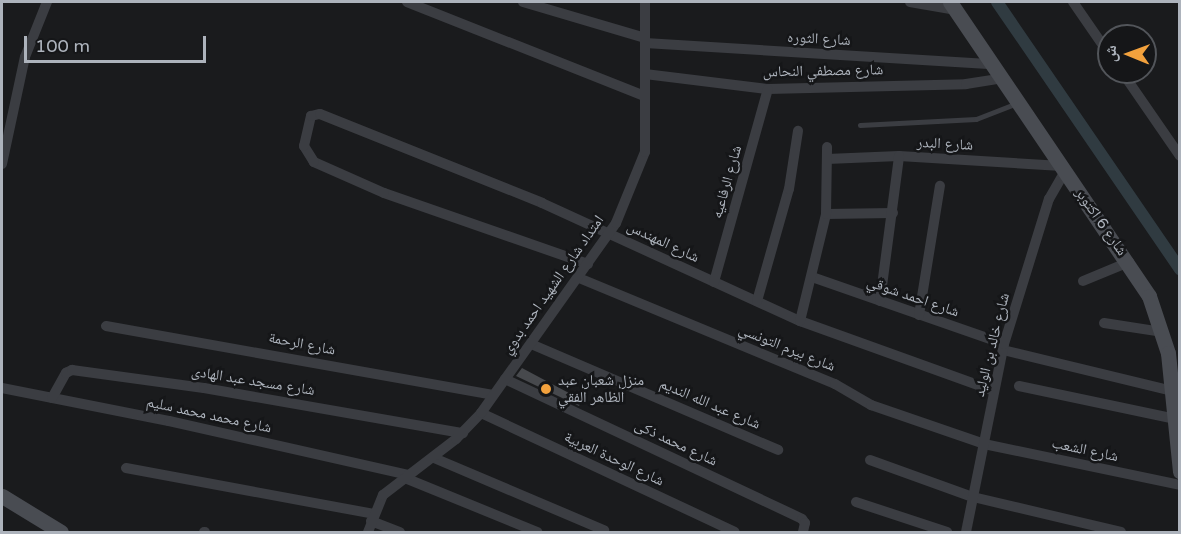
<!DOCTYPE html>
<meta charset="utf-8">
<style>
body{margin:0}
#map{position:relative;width:1181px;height:534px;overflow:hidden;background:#1a1b1d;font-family:"Varela Round","Noto Naskh Arabic",sans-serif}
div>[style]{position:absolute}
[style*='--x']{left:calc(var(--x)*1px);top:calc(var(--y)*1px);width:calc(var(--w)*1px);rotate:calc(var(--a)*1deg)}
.canal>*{height:12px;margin:-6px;padding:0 6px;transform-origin:6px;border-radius:6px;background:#303b41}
.building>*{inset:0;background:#47494d}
.lane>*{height:5px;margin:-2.5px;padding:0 2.5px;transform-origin:2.5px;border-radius:2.5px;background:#3b3d42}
.street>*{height:10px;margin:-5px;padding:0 5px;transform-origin:5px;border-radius:5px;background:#3b3d42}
.secondary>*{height:15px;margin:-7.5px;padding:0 7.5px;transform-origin:7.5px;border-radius:7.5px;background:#494c52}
.dots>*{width:16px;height:16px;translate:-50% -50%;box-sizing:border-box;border:3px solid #151618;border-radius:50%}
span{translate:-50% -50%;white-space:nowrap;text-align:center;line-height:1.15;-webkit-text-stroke:5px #151618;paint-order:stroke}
.street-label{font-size:15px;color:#adb3bc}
.poi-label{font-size:15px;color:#adb3bc}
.left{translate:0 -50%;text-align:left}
.frame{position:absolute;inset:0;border:3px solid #adb3bc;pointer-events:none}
.north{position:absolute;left:1097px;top:24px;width:60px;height:60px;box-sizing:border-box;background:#151618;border:2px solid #52555a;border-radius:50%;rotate:271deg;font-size:16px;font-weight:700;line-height:24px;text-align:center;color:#adb3bc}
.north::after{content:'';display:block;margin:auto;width:21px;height:27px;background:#f2a13d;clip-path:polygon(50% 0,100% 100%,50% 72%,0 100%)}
.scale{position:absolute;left:24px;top:36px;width:182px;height:27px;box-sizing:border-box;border:3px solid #adb3bc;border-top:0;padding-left:8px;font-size:18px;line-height:21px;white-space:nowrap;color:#adb3bc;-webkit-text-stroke:4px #151618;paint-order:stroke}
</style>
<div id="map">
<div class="canal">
<i style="--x:997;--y:2;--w:324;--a:55.6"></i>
</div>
<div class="building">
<i style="clip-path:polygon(522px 368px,582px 400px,579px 406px,516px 376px)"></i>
</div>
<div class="lane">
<i style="--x:860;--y:125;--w:116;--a:-3"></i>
<i style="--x:976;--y:119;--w:44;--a:-21.3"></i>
</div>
<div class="street">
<i style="--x:407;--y:2;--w:256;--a:21.6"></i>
<i style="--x:523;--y:2;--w:127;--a:16.4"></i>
<i style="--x:910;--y:2;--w:47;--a:9.9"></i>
<i style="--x:1073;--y:2;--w:63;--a:55.3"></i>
<i style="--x:645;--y:43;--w:348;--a:3.5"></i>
<i style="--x:1122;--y:72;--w:102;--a:55.4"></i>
<i style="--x:645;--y:74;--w:124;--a:7"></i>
<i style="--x:768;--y:89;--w:198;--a:-1.4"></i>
<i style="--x:966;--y:84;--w:36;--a:-9"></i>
<i style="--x:827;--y:159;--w:72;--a:-2.4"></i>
<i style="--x:899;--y:156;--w:163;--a:3.5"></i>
<i style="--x:2;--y:164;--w:109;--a:-77.9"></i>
<i style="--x:25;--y:57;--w:59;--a:-68.2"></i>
<i style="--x:826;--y:214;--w:67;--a:-0.9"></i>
<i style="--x:588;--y:264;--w:216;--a:-160.8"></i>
<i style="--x:384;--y:193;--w:77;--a:-156.1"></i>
<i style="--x:314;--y:162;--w:19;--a:-122"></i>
<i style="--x:304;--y:146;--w:31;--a:-77"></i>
<i style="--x:311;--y:116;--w:9;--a:-13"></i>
<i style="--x:320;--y:114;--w:239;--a:21.8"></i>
<i style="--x:542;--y:203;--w:284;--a:24.6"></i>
<i style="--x:800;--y:321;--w:206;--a:19.8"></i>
<i style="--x:812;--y:277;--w:203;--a:19.2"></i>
<i style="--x:579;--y:278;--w:277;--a:22.5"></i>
<i style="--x:835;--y:384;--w:42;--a:30.3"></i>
<i style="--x:871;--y:405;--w:120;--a:19"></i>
<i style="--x:984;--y:444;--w:200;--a:11.8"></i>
<i style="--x:1083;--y:281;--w:50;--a:-22.4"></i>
<i style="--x:714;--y:282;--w:200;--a:-74.4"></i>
<i style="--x:757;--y:301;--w:116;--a:-74.1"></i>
<i style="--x:789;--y:189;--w:59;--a:-81.2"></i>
<i style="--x:880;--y:301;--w:146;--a:-82.5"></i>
<i style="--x:919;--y:315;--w:131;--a:-80.8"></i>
<i style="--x:800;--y:321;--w:110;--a:-76.3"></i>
<i style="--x:826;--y:214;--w:67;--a:-89.1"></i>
<i style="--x:1104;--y:323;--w:60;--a:8.7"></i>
<i style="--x:106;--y:326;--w:393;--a:10.1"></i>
<i style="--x:531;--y:344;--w:269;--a:23.2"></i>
<i style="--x:1003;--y:350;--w:175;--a:13.6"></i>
<i style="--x:505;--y:379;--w:328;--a:25.2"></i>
<i style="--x:802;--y:519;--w:5;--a:53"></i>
<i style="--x:805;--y:523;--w:9;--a:103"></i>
<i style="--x:1019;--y:386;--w:160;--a:11.9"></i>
<i style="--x:2;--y:388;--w:170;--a:11.2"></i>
<i style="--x:169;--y:421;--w:245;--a:12.7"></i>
<i style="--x:52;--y:398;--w:29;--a:-61"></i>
<i style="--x:66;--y:373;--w:7;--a:-27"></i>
<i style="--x:72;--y:370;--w:133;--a:7.8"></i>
<i style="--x:204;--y:388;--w:263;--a:9.9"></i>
<i style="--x:481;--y:413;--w:280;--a:25.1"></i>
<i style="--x:434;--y:458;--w:185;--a:23"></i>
<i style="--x:870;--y:460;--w:109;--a:19.8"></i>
<i style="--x:973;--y:497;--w:152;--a:13.3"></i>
<i style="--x:126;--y:468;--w:252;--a:10.5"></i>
<i style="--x:405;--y:478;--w:143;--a:22.2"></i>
<i style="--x:856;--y:502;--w:96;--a:18.2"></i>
<i style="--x:371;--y:521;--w:31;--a:21"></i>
<i style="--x:204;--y:532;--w:1;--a:0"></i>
<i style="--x:368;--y:532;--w:40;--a:-68"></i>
<i style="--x:383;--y:495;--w:92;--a:-37.5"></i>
<i style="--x:456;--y:439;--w:36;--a:-46"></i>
<i style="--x:481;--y:413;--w:233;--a:-54.6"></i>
<i style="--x:616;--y:223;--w:77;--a:-67.8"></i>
<i style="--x:645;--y:152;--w:150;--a:-90"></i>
<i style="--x:966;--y:532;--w:192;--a:-78.6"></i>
<i style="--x:1004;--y:344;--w:152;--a:-72.8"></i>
<i style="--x:1049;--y:199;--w:32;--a:-60"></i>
</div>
<div class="secondary">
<i style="--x:950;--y:2;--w:355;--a:55.9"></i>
<i style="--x:1149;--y:296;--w:60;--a:71.6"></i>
<i style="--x:1168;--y:353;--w:119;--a:84.2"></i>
<i style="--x:2;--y:496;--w:69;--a:31.4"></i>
</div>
<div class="dots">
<i style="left:546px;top:389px;background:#f2a13d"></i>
</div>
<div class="street-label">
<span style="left:819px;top:39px;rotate:3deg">شارع الثوره</span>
<span style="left:823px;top:71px;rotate:-1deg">شارع مصطفي النحاس</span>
<span style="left:945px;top:144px;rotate:3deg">شارع البدر</span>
<span style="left:727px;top:182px;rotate:-74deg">شارع الرفاعيه</span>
<span style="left:1101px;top:222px;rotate:55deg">شارع 6 اكتوبر</span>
<span style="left:663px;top:242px;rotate:25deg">شارع المهندس</span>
<span style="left:553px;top:285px;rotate:-55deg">امتداد شارع الشهيد احمد بدوي</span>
<span style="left:913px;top:297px;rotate:19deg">شارع احمد شوقي</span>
<span style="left:302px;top:344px;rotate:11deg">شارع الرحمة</span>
<span style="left:992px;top:345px;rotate:-76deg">شارع خالد بن الوليد</span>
<span style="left:787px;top:348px;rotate:22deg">شارع بيرم التونسي</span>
<span style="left:253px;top:381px;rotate:9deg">شارع مسجد عبد الهادى</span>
<span style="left:710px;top:404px;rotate:23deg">شارع عبد الله النديم</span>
<span style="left:209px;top:415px;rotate:12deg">شارع محمد محمد سليم</span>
<span style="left:676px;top:443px;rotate:25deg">شارع محمد ذكى</span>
<span style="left:1085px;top:450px;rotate:12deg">شارع الشعب</span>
<span style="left:614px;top:459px;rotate:25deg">شارع الوحدة العربية</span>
</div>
<div class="poi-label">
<span class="left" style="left:558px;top:389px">منزل شعبان عبد<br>الظاهر الفقي</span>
</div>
<div class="frame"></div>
<div class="north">ش</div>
<div class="scale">100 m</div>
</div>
